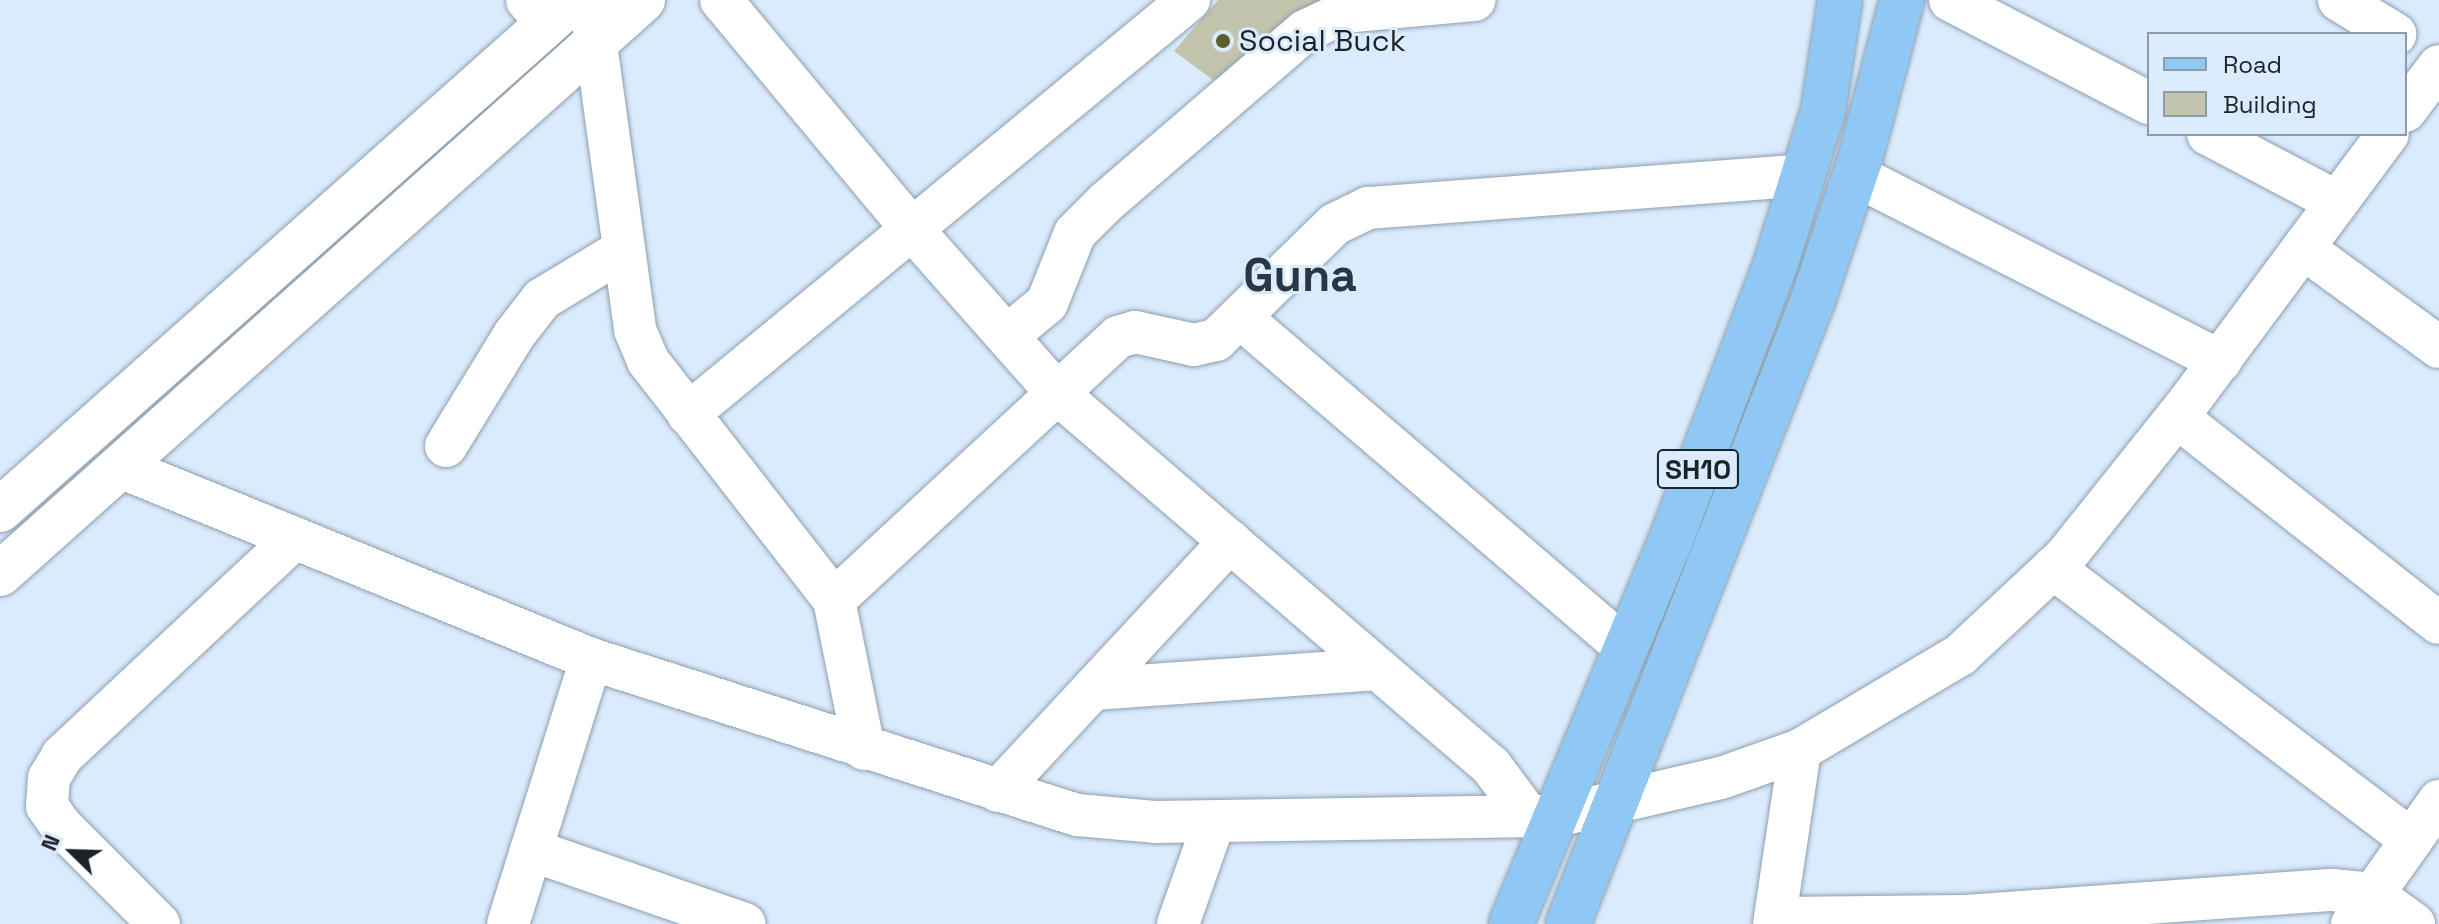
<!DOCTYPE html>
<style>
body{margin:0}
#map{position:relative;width:2439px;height:924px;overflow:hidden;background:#d9ebfc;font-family:"Space Grotesk",sans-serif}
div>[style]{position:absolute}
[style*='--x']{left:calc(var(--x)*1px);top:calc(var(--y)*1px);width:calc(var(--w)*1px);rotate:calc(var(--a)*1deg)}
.shadow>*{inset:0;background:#0003}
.building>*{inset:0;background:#c2c4ae}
.roads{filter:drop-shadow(0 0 2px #8e9faf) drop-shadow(0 0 2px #8e9faf)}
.street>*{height:42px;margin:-21px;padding:0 21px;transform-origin:21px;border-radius:21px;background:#fff}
.secondary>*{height:44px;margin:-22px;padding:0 22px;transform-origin:22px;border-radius:22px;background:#fff}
.primary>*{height:44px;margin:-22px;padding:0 22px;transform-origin:22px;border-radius:22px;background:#90c8f4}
.dots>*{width:22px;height:22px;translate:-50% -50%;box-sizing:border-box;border:4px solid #d9ebfc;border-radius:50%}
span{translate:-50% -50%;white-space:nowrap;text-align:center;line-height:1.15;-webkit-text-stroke:6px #d9ebfc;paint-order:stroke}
.shield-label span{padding:2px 6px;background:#d9ebfc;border:2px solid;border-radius:6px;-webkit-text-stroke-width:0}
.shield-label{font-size:28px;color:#1b2228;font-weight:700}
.poi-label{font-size:30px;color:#1b2228}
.left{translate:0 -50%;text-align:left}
.town-label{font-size:46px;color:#283744;font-weight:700}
.legend{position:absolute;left:2147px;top:32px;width:260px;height:104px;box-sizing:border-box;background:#d9ebfc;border:2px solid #8d9ba7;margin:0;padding:10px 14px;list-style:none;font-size:24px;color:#1b2228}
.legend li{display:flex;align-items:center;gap:16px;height:40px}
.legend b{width:40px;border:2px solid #8d9ba7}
.north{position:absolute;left:32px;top:812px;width:80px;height:80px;-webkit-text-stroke:6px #d9ebfc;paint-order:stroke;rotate:293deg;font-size:22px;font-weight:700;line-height:32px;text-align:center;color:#1b2228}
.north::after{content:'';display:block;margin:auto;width:28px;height:36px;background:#1b2228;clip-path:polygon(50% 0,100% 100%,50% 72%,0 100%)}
</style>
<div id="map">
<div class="shadow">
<i style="clip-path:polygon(1220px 0,1346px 19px,1239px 94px,1176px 51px)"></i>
</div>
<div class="building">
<i style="clip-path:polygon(1218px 0,1335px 0,1279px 31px,1213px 80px,1174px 51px)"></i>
</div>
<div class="roads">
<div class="street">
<i style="--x:527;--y:0;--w:31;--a:50"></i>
<i style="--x:590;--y:0;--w:333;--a:82.2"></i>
<i style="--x:635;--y:330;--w:34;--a:67"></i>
<i style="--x:648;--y:361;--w:303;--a:52.1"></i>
<i style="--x:834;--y:600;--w:152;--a:78.6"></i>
<i style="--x:721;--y:0;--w:297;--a:50.2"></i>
<i style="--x:911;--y:228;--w:222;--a:48.5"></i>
<i style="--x:1058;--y:394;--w:571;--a:40.67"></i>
<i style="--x:1491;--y:766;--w:64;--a:53.3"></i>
<i style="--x:1950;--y:0;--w:224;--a:27.4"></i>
<i style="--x:2339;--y:0;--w:66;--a:31.3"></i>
<i style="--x:2405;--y:111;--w:56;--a:-52.9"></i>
<i style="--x:2208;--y:134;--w:146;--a:27.8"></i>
<i style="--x:1855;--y:175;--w:410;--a:27"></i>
<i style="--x:2303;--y:248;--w:168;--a:36.1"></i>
<i style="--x:1241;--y:318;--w:507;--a:40.6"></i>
<i style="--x:1007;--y:336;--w:52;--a:-39.5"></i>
<i style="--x:1047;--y:303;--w:75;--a:-68.2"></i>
<i style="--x:1075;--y:233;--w:42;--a:-45"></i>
<i style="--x:1105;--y:203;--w:264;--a:-40.7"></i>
<i style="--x:1305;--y:31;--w:44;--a:-25.4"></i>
<i style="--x:1345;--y:12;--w:130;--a:-5.3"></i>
<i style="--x:688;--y:414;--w:650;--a:-39.57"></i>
<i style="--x:2177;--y:417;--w:333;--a:38.2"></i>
<i style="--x:446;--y:446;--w:130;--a:-58.5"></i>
<i style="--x:514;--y:335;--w:46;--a:-52.1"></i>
<i style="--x:542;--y:299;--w:95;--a:-31.2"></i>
<i style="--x:120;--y:467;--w:509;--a:22.18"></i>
<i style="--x:591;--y:659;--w:510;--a:17.8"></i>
<i style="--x:1077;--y:815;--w:78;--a:5.1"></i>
<i style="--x:1155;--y:822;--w:401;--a:-0.9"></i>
<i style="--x:1556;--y:816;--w:169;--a:-13"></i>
<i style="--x:1721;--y:778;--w:84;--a:-19.5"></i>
<i style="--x:1800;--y:750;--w:186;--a:-30.7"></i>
<i style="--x:1960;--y:655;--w:144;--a:-43"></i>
<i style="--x:2065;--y:557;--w:197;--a:-51.4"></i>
<i style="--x:2188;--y:403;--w:335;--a:-53.4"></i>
<i style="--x:2053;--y:568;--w:450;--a:37.2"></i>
<i style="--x:834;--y:600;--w:387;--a:-42.8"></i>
<i style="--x:1118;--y:337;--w:18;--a:-16"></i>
<i style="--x:1135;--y:332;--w:60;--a:12.4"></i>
<i style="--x:1194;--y:345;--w:23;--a:-13"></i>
<i style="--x:1216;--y:340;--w:166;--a:-44.3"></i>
<i style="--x:1335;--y:224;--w:37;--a:-26"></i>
<i style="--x:1368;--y:208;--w:436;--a:-4.3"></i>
<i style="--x:1093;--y:689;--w:286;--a:-4"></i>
<i style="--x:998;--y:791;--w:341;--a:-47.1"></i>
<i style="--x:531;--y:850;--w:226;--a:19.1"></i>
<i style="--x:1776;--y:918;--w:190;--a:-0.6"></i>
<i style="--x:1966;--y:916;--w:367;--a:-4.1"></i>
<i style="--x:2332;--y:890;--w:41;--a:5.6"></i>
<i style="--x:2373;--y:894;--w:51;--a:36.2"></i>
<i style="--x:159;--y:924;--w:139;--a:-135"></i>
<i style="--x:61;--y:826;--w:24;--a:-125"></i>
<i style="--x:47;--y:806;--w:28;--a:-86"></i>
<i style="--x:49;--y:778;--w:26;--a:-59"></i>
<i style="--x:62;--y:756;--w:319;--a:-43.1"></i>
<i style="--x:508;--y:924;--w:278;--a:-72.6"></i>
<i style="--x:1178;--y:924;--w:108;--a:-70.6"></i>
<i style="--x:1774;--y:924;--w:176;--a:-81.5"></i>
<i style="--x:2352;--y:924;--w:151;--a:-54.7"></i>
</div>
<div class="secondary">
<i style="--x:0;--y:510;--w:768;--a:-41.62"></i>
<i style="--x:0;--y:574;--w:862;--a:-41.75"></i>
</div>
<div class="primary">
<i style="--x:1511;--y:924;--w:419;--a:-67.4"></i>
<i style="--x:1672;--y:537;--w:293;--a:-69.2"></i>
<i style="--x:1776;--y:263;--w:159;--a:-72.8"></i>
<i style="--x:1823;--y:111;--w:112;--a:-81.3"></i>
<i style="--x:1568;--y:924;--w:670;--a:-68.56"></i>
<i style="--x:1813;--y:300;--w:148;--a:-71.4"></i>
<i style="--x:1860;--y:160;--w:165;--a:-75.3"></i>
</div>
</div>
<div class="dots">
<i style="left:1223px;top:41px;background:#5b5f2c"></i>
</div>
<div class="shield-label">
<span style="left:1698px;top:469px">SH10</span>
</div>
<div class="poi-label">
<span class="left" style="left:1239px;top:41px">Social Buck</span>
</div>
<div class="town-label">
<span style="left:1300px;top:275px">Guna</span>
</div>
<ul class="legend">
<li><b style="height:10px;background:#90c8f4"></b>Road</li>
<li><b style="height:22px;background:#c2c4ae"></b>Building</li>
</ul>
<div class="north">N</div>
</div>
